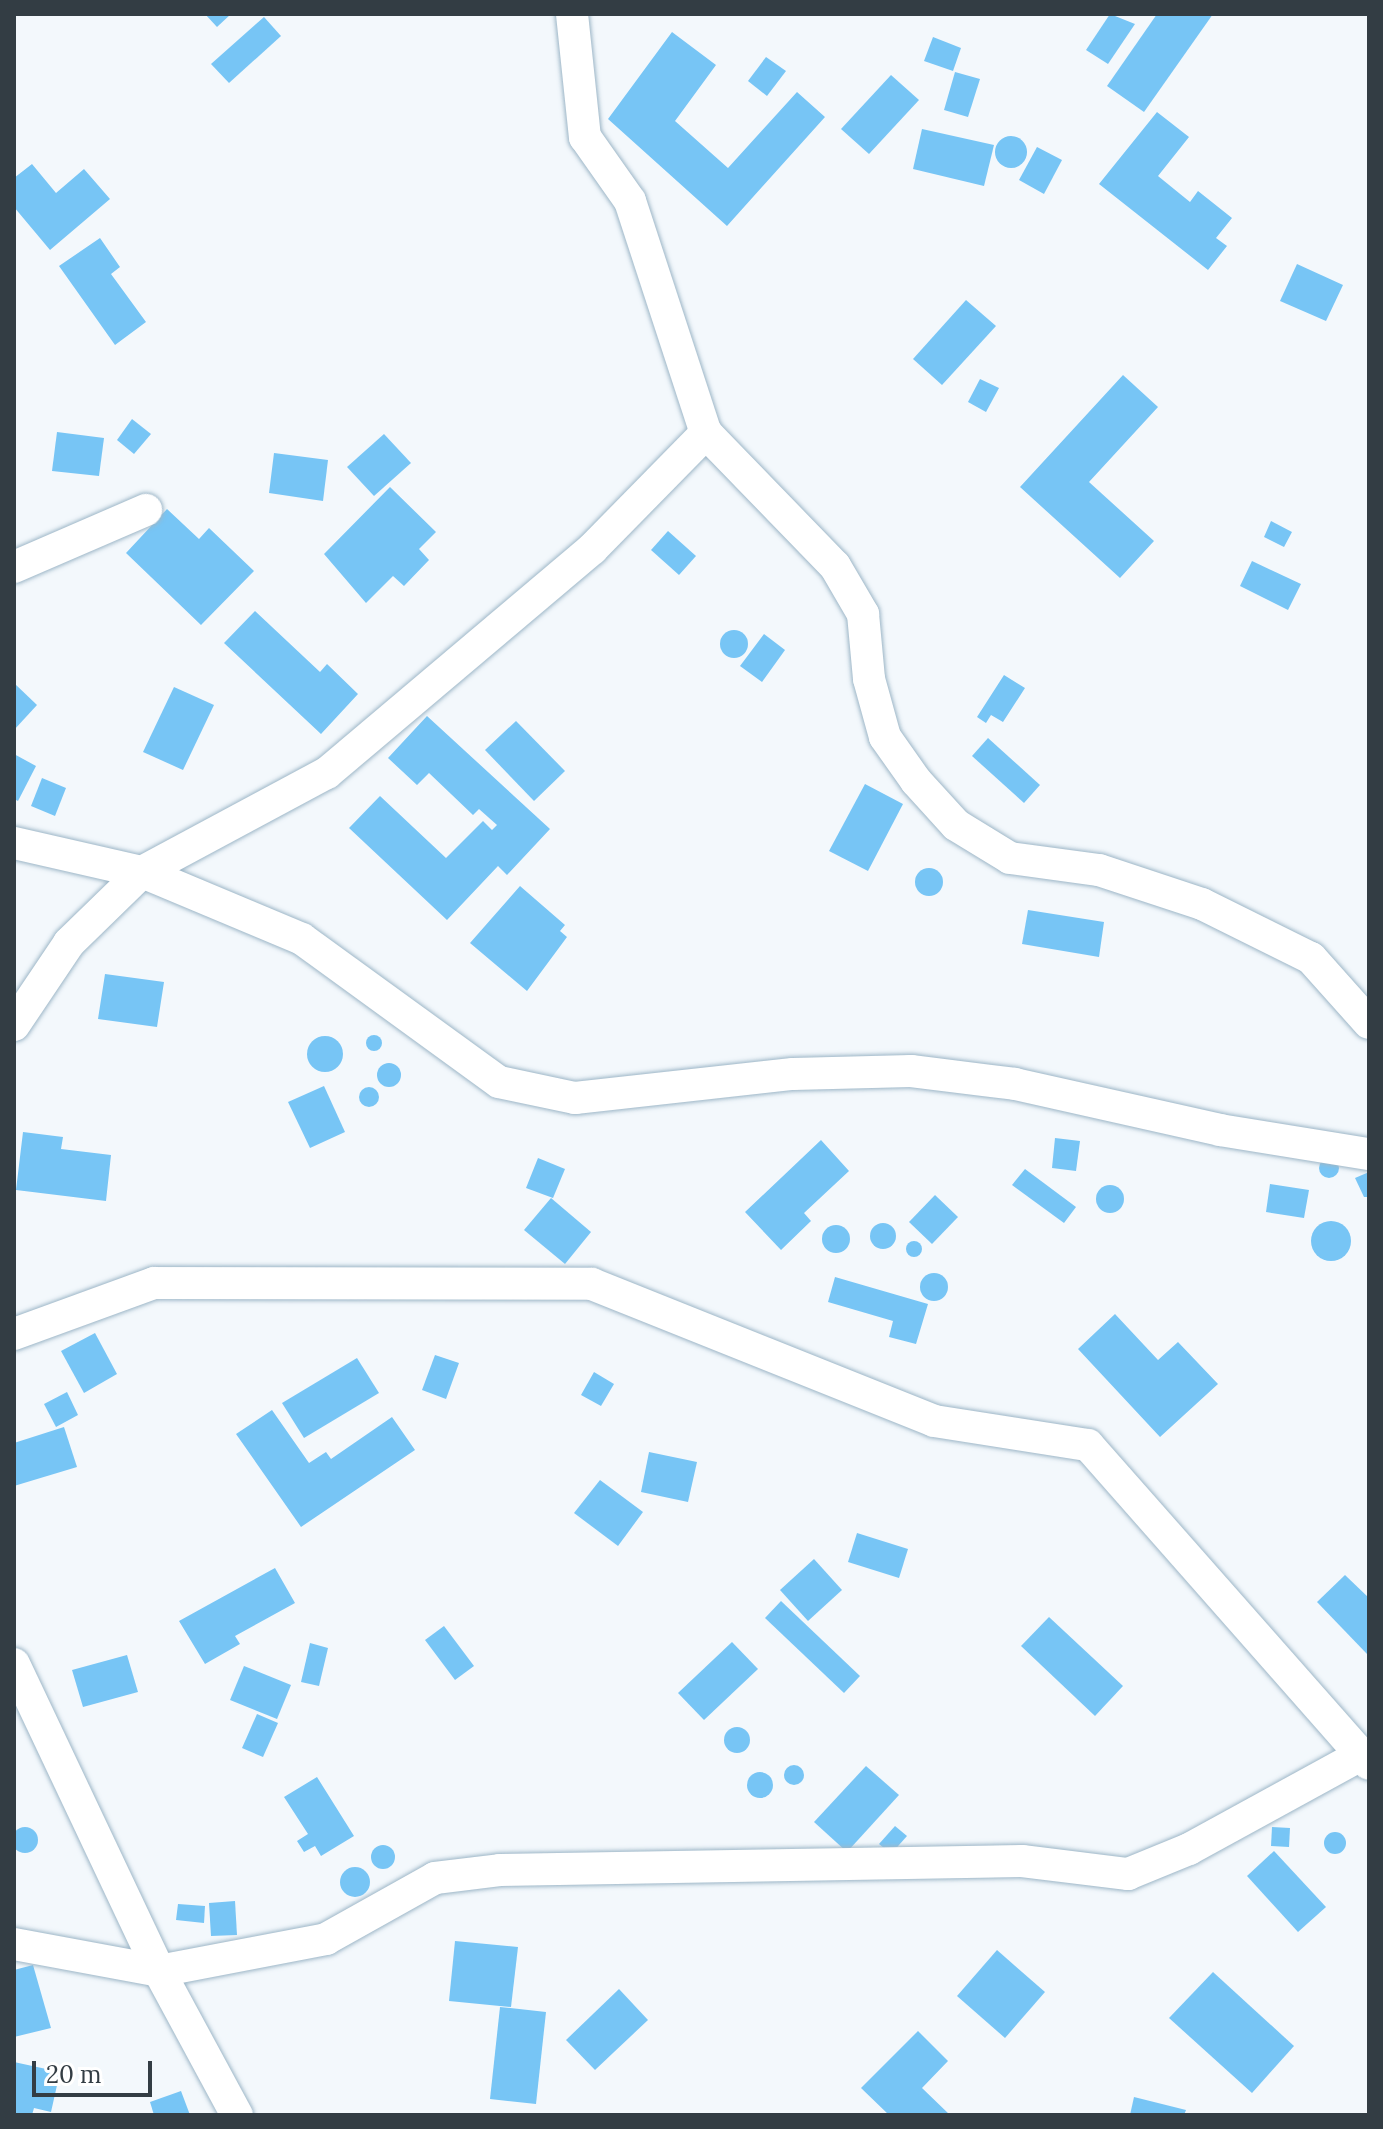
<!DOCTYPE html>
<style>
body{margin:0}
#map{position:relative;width:1383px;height:2129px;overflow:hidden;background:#f3f8fc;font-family:Lora,serif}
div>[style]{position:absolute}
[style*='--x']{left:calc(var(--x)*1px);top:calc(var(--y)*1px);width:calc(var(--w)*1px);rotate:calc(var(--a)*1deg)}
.building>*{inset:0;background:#77c5f5}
.round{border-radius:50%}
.roads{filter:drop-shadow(0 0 2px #9db6c7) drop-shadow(0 0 2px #9db6c7)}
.minor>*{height:32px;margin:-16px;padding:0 16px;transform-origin:16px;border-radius:16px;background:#fff}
span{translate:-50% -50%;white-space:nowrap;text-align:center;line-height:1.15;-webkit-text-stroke:8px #fff;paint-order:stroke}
.frame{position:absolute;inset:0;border:16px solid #333d44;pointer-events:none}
.scale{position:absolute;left:32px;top:2061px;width:120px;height:36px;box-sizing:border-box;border:4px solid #333d44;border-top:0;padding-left:10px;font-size:24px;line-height:28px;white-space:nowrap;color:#333d44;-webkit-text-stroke:6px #fff;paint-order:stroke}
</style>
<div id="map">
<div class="building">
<i style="clip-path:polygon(205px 14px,231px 14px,217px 27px)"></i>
<i style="clip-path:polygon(1110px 14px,1135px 24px,1108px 64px,1086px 50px)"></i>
<i style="clip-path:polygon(1157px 14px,1213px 14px,1144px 112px,1107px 86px)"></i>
<i style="clip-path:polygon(264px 17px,281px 36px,229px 83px,211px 64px)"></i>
<i style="clip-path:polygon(672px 32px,716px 65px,675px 121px,728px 168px,797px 92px,825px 117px,727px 226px,608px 119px)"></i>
<i style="clip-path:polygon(933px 37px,961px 48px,953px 71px,924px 61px)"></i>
<i style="clip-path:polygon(766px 57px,786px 71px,767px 96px,748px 81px)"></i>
<i style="clip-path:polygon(955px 72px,980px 79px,968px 117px,944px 110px)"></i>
<i style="clip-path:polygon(891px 75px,919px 100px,869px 154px,841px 129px)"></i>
<i style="clip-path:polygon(1157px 112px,1189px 137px,1158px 176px,1190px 202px,1198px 191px,1232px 218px,1216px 238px,1227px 246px,1208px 270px,1099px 184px)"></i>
<i style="clip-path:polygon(922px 129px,994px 145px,984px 186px,913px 169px)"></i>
<i class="round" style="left:995px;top:136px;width:32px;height:32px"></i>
<i style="clip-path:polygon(1037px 147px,1062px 160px,1044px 194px,1019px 180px)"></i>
<i style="clip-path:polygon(32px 164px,56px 193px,84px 169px,110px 199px,50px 250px,14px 207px,14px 178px)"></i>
<i style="clip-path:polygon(100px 238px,120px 267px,111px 274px,146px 322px,115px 345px,59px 266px)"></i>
<i style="clip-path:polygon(1297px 264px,1343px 285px,1326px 321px,1280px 301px)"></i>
<i style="clip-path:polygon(966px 300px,996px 326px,942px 385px,913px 359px)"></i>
<i style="clip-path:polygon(1123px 375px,1158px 407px,1089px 482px,1154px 541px,1120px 578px,1020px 487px)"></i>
<i style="clip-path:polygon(980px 379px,999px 388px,986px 412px,968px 402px)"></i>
<i style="clip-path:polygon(132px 419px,151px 434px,134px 454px,117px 440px)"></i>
<i style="clip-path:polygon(57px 432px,104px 438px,99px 476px,52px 471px)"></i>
<i style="clip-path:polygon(384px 434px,411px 463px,374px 496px,347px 467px)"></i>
<i style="clip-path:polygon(274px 453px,328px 460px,323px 501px,269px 493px)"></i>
<i style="clip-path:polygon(390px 487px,436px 532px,419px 549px,429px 560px,404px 586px,393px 576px,366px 603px,324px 554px)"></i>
<i style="clip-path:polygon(167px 509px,199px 539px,209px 528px,254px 571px,201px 625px,126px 553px)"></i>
<i style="clip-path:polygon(1271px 521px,1292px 532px,1284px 547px,1264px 537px)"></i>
<i style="clip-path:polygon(668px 531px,696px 556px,679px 575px,651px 550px)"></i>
<i style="clip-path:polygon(1252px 561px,1301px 584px,1288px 610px,1240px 586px)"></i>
<i style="clip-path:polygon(255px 611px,320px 672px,327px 664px,358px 694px,321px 734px,224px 643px)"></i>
<i class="round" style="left:720px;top:630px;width:28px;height:28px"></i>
<i style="clip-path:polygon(764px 634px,785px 650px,762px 682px,740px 666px)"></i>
<i style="clip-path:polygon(1004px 675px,1025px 688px,1003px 722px,991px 715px,986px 723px,977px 717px)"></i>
<i style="clip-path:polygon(14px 683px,37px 705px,14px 730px)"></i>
<i style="clip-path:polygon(174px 687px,214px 705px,183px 770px,143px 752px)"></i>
<i style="clip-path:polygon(427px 716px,550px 829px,507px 875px,498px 866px,447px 920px,349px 828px,380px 796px,446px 858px,483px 821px,492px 830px,497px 825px,479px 809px,473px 815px,429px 773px,417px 785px,388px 758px)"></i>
<i style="clip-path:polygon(516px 721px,565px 771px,534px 801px,485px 750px)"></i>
<i style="clip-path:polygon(988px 738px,1040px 785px,1024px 803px,972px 756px)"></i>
<i style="clip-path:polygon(14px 754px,36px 766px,18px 801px,14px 799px)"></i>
<i style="clip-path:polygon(42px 778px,66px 788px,55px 816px,31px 806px)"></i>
<i style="clip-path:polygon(865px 784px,903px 804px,868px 871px,829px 851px)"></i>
<i class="round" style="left:915px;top:868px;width:28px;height:28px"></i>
<i style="clip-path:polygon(520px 886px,565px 925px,560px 931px,567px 937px,527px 991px,470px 943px)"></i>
<i style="clip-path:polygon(1028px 910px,1104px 922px,1099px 957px,1022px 944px)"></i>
<i style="clip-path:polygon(105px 974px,164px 982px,157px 1027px,98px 1019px)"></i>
<i class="round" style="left:366px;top:1035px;width:16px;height:16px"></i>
<i class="round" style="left:307px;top:1036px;width:36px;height:36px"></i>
<i class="round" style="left:377px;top:1063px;width:24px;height:24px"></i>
<i style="clip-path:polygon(324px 1086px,345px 1132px,310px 1148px,288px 1102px)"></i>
<i class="round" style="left:359px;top:1087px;width:20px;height:20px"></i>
<i style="clip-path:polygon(23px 1132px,63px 1137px,61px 1149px,111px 1155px,106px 1201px,16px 1190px)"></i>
<i style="clip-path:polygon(1055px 1138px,1080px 1141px,1076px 1171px,1052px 1168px)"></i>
<i style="clip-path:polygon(821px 1140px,849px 1171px,804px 1213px,811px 1221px,781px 1250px,745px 1212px)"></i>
<i class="round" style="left:1319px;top:1158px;width:20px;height:20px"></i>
<i style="clip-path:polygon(538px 1158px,565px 1169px,553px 1198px,526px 1188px)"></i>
<i style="clip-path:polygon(1025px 1169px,1076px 1207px,1064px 1223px,1012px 1185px)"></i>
<i style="clip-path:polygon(1369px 1172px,1369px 1197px,1364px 1197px,1355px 1178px)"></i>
<i style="clip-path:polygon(1270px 1184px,1309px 1190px,1304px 1218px,1266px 1212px)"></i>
<i class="round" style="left:1096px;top:1185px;width:28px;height:28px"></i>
<i style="clip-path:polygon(935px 1195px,958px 1217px,932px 1244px,909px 1222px)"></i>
<i style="clip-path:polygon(551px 1198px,591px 1232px,565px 1264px,524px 1230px)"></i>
<i class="round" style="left:1311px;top:1221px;width:40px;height:40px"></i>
<i class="round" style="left:870px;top:1223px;width:26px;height:26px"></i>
<i class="round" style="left:822px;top:1225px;width:28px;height:28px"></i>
<i class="round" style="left:906px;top:1241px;width:16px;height:16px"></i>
<i class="round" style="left:920px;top:1273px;width:28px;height:28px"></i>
<i style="clip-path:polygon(835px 1277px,928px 1304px,916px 1344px,889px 1337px,893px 1321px,828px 1302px)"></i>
<i style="clip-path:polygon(1115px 1314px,1158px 1360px,1178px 1342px,1218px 1384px,1160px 1437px,1078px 1349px)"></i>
<i style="clip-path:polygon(95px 1333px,117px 1374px,84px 1393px,61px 1351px)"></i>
<i style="clip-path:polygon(435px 1355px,459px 1363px,446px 1399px,422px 1390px)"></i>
<i style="clip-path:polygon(357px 1358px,379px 1393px,304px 1438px,282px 1403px)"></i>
<i style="clip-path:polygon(594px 1372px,614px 1384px,601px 1406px,581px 1395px)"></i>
<i style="clip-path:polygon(67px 1392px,78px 1415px,56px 1427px,44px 1404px)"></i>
<i style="clip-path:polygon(272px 1410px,309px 1463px,326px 1452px,331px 1459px,392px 1417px,415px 1450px,301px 1527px,236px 1434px)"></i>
<i style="clip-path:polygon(64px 1427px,77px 1467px,14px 1486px,14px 1443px)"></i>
<i style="clip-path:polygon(649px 1452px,697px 1462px,688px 1502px,641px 1492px)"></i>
<i style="clip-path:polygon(600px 1480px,643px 1512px,618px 1546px,574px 1513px)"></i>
<i style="clip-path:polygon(857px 1533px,908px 1549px,899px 1578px,848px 1562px)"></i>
<i style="clip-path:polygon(814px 1559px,842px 1590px,808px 1621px,780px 1590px)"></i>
<i style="clip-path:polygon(275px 1568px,295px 1603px,235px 1636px,240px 1644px,205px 1664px,179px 1621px)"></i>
<i style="clip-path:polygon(1345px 1575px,1369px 1598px,1367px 1654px,1317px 1602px)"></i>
<i style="clip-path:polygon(781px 1601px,860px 1676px,844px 1693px,765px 1618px)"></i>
<i style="clip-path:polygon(1049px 1617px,1123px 1686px,1095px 1716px,1021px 1646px)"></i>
<i style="clip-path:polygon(444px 1626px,474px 1666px,455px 1680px,425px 1640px)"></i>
<i style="clip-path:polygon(732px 1642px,758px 1669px,704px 1720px,678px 1693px)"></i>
<i style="clip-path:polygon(310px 1643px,328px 1648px,319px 1686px,301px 1682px)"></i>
<i style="clip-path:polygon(127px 1655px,138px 1692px,83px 1707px,72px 1670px)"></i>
<i style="clip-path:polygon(244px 1666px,291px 1685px,277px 1719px,230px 1700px)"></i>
<i style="clip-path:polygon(257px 1714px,278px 1723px,263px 1757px,242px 1748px)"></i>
<i class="round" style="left:724px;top:1727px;width:26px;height:26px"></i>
<i class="round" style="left:784px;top:1765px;width:20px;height:20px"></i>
<i style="clip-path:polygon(866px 1766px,899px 1795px,847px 1852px,814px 1822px)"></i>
<i class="round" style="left:747px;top:1772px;width:26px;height:26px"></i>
<i style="clip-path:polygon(317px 1777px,354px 1836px,321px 1856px,315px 1846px,304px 1852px,297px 1841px,308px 1834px,284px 1797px)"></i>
<i style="clip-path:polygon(895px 1826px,907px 1836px,891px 1854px,879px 1844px)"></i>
<i class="round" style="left:12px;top:1827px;width:26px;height:26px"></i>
<i style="clip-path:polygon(1272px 1827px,1290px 1828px,1289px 1847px,1271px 1846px)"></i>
<i class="round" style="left:1324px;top:1832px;width:22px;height:22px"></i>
<i class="round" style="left:371px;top:1845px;width:24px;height:24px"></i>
<i style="clip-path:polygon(1274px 1851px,1326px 1907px,1298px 1932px,1247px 1876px)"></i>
<i class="round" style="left:340px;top:1867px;width:30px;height:30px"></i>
<i style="clip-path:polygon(235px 1901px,237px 1935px,211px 1936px,209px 1903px)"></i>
<i style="clip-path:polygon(178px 1904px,205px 1906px,204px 1923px,176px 1920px)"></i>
<i style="clip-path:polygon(455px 1941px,518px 1947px,511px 2007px,449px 2001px)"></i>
<i style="clip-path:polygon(997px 1950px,1045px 1992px,1005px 2038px,957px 1996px)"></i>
<i style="clip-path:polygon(33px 1965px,51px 2028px,14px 2037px,14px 1970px)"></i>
<i style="clip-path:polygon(1213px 1972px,1294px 2046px,1252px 2093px,1169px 2018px)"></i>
<i style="clip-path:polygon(619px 1989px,648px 2020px,595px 2070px,566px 2040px)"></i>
<i style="clip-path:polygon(500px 2007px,546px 2012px,536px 2104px,490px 2099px)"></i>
<i style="clip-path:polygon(918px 2031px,948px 2061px,922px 2088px,950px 2115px,889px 2115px,861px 2088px)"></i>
<i style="clip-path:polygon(14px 2062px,60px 2072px,51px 2112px,34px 2108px,32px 2115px,14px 2115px)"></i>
<i style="clip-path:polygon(181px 2091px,190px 2115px,154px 2115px,150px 2102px)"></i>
<i style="clip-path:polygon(1134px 2097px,1186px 2110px,1184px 2115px,1130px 2115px)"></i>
</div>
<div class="roads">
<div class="minor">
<i style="--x:572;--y:14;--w:124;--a:84"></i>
<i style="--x:585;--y:137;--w:78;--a:54.9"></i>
<i style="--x:630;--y:201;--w:244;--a:71.9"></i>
<i style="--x:706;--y:433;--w:185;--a:45.9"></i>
<i style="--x:835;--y:566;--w:56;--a:59.7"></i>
<i style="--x:863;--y:614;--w:65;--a:84.7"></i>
<i style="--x:869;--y:679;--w:60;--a:74.6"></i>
<i style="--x:885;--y:737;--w:54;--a:54.8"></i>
<i style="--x:916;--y:781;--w:59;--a:47.7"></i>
<i style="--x:956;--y:825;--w:63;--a:31.4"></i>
<i style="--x:1010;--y:858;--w:90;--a:7.7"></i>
<i style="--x:1099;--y:870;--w:108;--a:18.3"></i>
<i style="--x:1202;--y:904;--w:122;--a:26.4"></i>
<i style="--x:1311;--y:958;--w:87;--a:48.3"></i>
<i style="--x:14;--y:567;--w:144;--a:-23.4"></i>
<i style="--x:14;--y:843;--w:131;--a:12.8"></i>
<i style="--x:142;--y:872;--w:173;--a:22.7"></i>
<i style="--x:302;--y:939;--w:243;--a:36"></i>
<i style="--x:499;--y:1082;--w:78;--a:11.9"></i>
<i style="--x:575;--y:1098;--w:219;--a:-6.3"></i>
<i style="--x:793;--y:1074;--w:118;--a:-1.5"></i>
<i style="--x:911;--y:1071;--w:105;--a:7.1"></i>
<i style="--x:1015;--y:1084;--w:210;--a:12.6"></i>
<i style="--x:1220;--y:1130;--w:151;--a:9.2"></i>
<i style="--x:14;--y:1025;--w:99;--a:-56.1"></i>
<i style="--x:69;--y:943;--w:102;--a:-44.2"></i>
<i style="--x:142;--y:872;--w:210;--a:-28.2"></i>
<i style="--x:327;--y:773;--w:347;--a:-40.2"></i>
<i style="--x:592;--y:549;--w:163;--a:-45.5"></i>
<i style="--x:14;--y:1334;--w:149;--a:-20"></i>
<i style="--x:154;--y:1283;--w:438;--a:0.1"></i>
<i style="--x:592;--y:1284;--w:368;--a:21.8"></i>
<i style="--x:934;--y:1421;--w:156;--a:8.9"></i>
<i style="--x:1088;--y:1445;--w:425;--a:48.6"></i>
<i style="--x:14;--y:1664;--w:340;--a:64.7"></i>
<i style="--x:159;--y:1971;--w:164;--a:61.6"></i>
<i style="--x:14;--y:1944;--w:147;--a:10.5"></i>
<i style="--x:159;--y:1971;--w:170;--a:-10.8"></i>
<i style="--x:326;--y:1939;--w:125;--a:-29.2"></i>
<i style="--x:435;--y:1878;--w:65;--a:-7"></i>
<i style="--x:500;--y:1870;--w:522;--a:-0.99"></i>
<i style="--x:1022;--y:1861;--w:107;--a:7"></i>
<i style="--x:1128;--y:1874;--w:66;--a:-22.3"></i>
<i style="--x:1189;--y:1849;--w:196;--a:-28.7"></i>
</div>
</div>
<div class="frame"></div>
<div class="scale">20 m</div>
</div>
